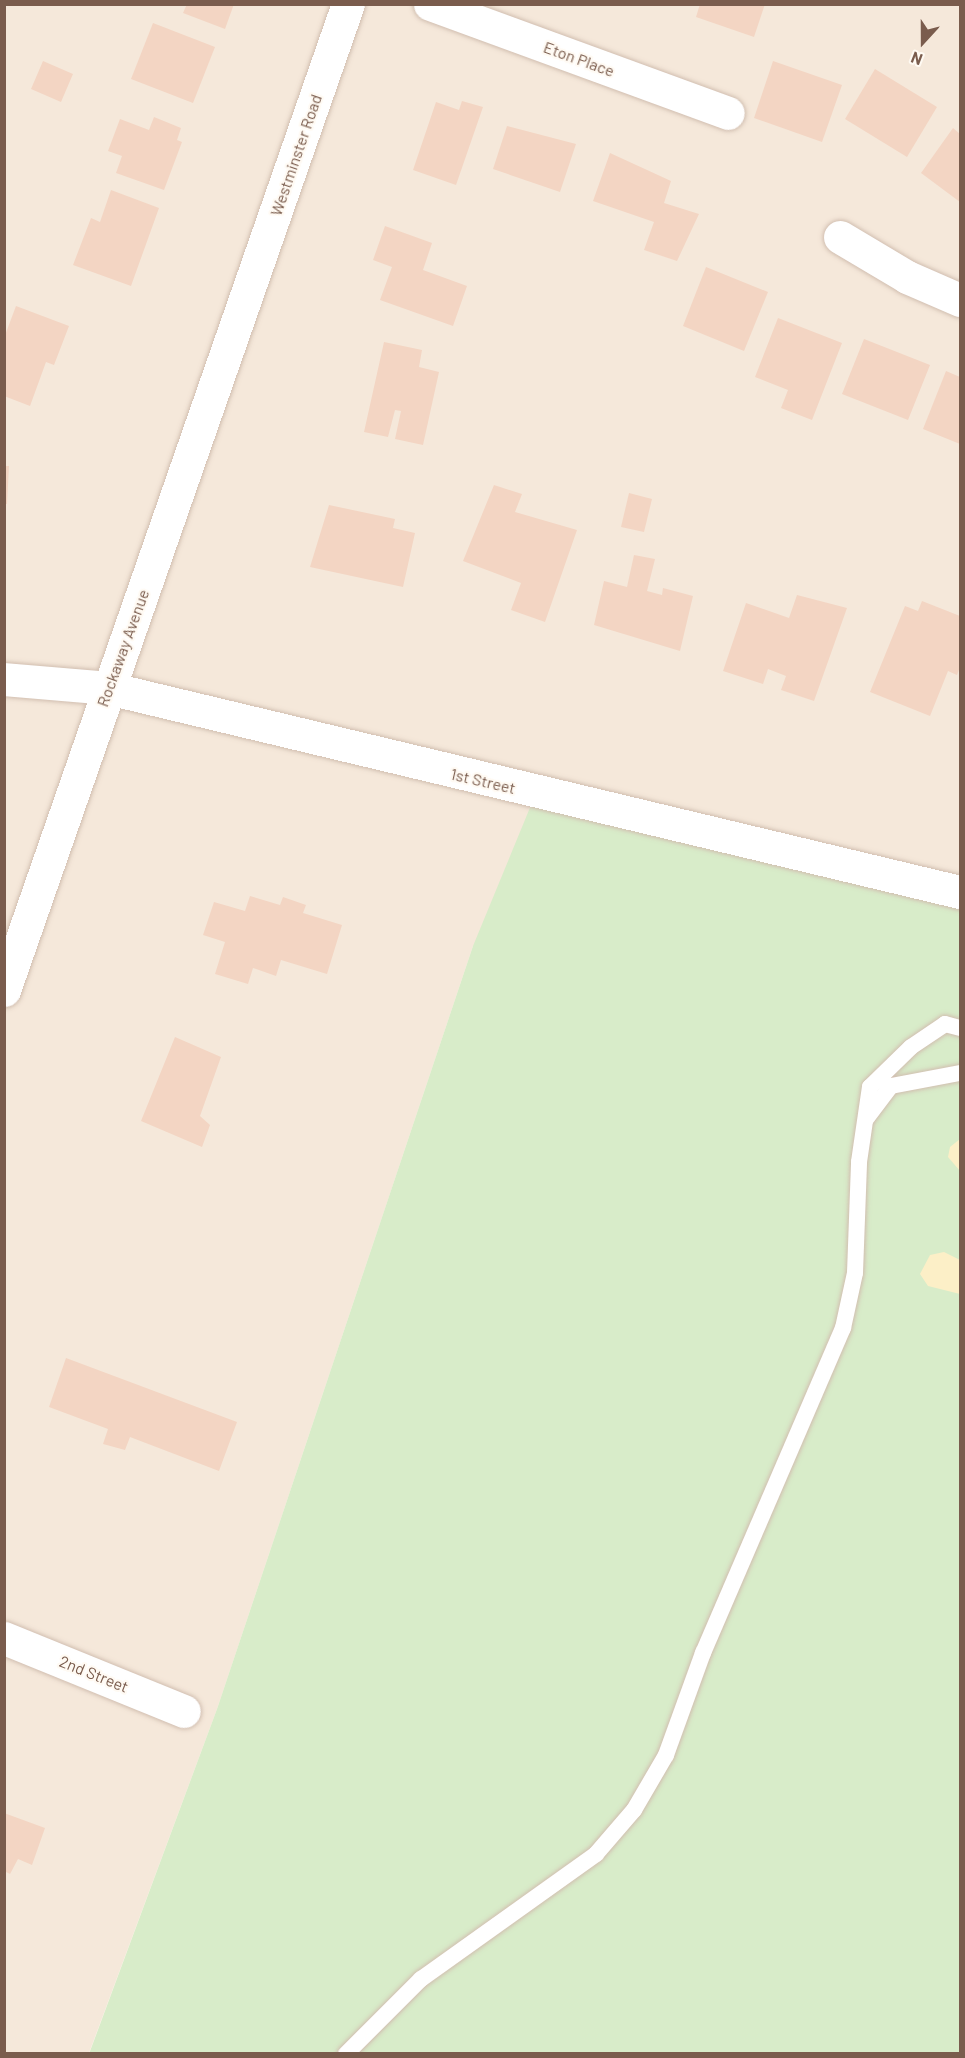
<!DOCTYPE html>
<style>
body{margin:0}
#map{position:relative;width:965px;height:2058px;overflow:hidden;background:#fdf6ec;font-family:Barlow,sans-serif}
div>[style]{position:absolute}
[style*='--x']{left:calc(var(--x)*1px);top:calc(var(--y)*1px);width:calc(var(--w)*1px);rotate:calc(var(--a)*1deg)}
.residential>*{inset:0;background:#f5e8da}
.green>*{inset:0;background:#d8ecc9}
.sand>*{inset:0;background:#fcefc7}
.building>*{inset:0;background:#f3d5c3}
.roads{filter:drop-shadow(0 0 2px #d1beb0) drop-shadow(0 0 2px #d1beb0)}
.service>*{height:16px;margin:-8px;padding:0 8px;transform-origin:8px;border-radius:8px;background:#fff}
.minor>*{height:33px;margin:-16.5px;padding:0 16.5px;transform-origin:16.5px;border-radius:16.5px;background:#fff}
.tertiary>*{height:33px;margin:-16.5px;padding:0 16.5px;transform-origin:16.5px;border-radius:16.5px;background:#fff}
.secondary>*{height:33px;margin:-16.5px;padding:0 16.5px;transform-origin:16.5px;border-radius:16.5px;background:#fff}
span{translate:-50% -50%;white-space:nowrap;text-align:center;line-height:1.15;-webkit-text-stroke:4.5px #fffaf3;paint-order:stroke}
.street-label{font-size:16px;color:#7a5c4d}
.frame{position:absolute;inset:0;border:6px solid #7a5c4d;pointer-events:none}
.north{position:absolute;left:893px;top:12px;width:60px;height:60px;-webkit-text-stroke:4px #fffaf3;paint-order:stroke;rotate:201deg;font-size:16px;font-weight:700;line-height:24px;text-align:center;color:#7a5c4d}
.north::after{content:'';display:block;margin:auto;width:21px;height:27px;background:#7a5c4d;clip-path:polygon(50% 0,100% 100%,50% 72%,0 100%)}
</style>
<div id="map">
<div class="residential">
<i style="clip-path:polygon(5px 5px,960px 5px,960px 892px,473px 946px,217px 1709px,89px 2053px,5px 2054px)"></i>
</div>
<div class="green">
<i style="clip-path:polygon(536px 793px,960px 892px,960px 2053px,89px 2054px,217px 1709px,473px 946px)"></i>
</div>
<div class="sand">
<i style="clip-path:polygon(960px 1139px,960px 1171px,948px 1157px,950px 1147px)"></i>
<i style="clip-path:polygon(944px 1252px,960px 1260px,960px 1294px,928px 1286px,920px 1274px,930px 1255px)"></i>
</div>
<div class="building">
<i style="clip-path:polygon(187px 4px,234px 4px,225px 29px,183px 13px)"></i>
<i style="clip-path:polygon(700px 4px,765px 4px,754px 37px,696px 17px)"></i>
<i style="clip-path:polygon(153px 23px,215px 47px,193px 103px,131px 79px)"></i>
<i style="clip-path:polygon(43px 61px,73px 74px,61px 102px,31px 89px)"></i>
<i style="clip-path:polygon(773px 61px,842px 85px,822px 142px,754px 118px)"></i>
<i style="clip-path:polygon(875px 69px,937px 107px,907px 157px,845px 119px)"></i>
<i style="clip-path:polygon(462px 101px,483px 107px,456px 185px,413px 170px,436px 102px,459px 110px)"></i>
<i style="clip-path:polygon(154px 117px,181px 128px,177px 140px,182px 142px,164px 190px,116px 173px,122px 156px,108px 151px,120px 119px,149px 130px)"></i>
<i style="clip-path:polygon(507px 126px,576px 144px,560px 192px,493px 169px)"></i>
<i style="clip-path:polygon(953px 128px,960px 134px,960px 202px,921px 173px)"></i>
<i style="clip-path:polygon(610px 153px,671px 181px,664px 203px,699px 214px,677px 261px,644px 250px,654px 222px,593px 201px)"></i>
<i style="clip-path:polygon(111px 190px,159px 208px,131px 286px,73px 265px,91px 218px,100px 222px)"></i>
<i style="clip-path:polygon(385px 226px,432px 243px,423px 270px,467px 286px,453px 326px,380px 300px,392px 267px,373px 260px)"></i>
<i style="clip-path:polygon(706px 267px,768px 292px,744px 351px,683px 326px)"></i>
<i style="clip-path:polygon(16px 306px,69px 326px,54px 365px,46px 362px,30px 406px,4px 396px,4px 338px)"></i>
<i style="clip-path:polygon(778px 318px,842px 343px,812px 420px,781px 408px,788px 390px,755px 377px)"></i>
<i style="clip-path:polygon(864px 339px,930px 365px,908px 420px,842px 394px)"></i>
<i style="clip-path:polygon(384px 342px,422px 350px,419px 367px,439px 372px,423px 445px,395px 439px,401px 411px,395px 410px,388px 437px,364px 432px)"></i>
<i style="clip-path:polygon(946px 371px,960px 377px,960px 444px,923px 429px)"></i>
<i style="clip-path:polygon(4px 466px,9px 466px,7px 504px,4px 504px)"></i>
<i style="clip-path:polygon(494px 485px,522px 494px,515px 512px,577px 530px,545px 622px,511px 610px,521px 583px,463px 561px)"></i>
<i style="clip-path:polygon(629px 493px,652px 499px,644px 532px,621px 527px)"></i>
<i style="clip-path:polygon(329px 505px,395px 519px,393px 528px,415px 533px,403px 587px,310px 567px)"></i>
<i style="clip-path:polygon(634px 555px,655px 559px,647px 591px,662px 595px,663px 588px,693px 596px,680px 651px,594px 625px,604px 581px,627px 587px)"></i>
<i style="clip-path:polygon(797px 595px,847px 608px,814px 701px,781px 690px,786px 676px,768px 669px,763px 684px,723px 671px,746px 603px,789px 618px)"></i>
<i style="clip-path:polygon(922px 601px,960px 616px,960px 667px,957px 675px,948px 671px,930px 716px,870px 692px,905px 606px,918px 611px)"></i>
<i style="clip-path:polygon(250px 896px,280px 905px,283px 897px,306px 905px,303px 913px,342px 925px,327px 974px,281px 960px,276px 976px,253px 968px,248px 984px,215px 974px,225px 942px,203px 935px,214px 902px,245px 911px)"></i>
<i style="clip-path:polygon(175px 1037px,221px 1057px,200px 1116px,210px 1125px,202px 1147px,141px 1121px)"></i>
<i style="clip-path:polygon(66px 1358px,237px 1422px,219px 1471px,130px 1437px,125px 1450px,103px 1444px,108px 1429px,49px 1407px)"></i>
<i style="clip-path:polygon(4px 1813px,45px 1828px,32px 1865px,18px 1859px,10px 1874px,4px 1871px)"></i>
</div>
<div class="roads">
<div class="service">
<i style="--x:866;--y:1119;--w:41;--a:-52.9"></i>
<i style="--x:891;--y:1086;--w:70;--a:-10.7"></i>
<i style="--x:346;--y:2054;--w:106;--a:-45"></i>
<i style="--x:421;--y:1979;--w:215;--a:-35.5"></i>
<i style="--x:596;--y:1854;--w:58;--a:-49.2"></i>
<i style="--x:634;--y:1810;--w:64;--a:-59.8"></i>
<i style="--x:666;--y:1755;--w:109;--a:-70.1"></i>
<i style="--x:703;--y:1653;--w:354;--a:-66.7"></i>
<i style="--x:843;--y:1328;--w:56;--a:-77.7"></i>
<i style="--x:855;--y:1273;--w:111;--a:-87.9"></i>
<i style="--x:859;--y:1162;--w:76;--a:-81.7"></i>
<i style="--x:870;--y:1087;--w:57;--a:-44.3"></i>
<i style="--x:911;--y:1047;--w:41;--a:-34.1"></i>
<i style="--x:945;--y:1024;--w:16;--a:15"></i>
</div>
<div class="minor">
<i style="--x:430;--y:4;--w:317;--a:20.1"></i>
<i style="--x:840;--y:237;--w:78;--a:30.8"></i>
<i style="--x:907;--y:277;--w:58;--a:23.5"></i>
<i style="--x:4;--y:1638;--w:194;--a:22.1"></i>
</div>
<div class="tertiary">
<i style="--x:4;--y:679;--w:104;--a:4.9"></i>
<i style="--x:108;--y:688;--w:876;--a:13.47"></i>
</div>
<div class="secondary">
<i style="--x:4;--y:990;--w:1044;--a:-70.77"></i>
</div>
</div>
<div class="street-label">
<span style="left:579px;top:59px;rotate:20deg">Eton Place</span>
<span style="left:296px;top:155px;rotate:-71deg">Westminster Road</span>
<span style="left:123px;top:648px;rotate:-70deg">Rockaway Avenue</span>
<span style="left:483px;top:781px;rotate:13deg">1st Street</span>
<span style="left:94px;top:1674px;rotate:22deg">2nd Street</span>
</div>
<div class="frame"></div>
<div class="north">N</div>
</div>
